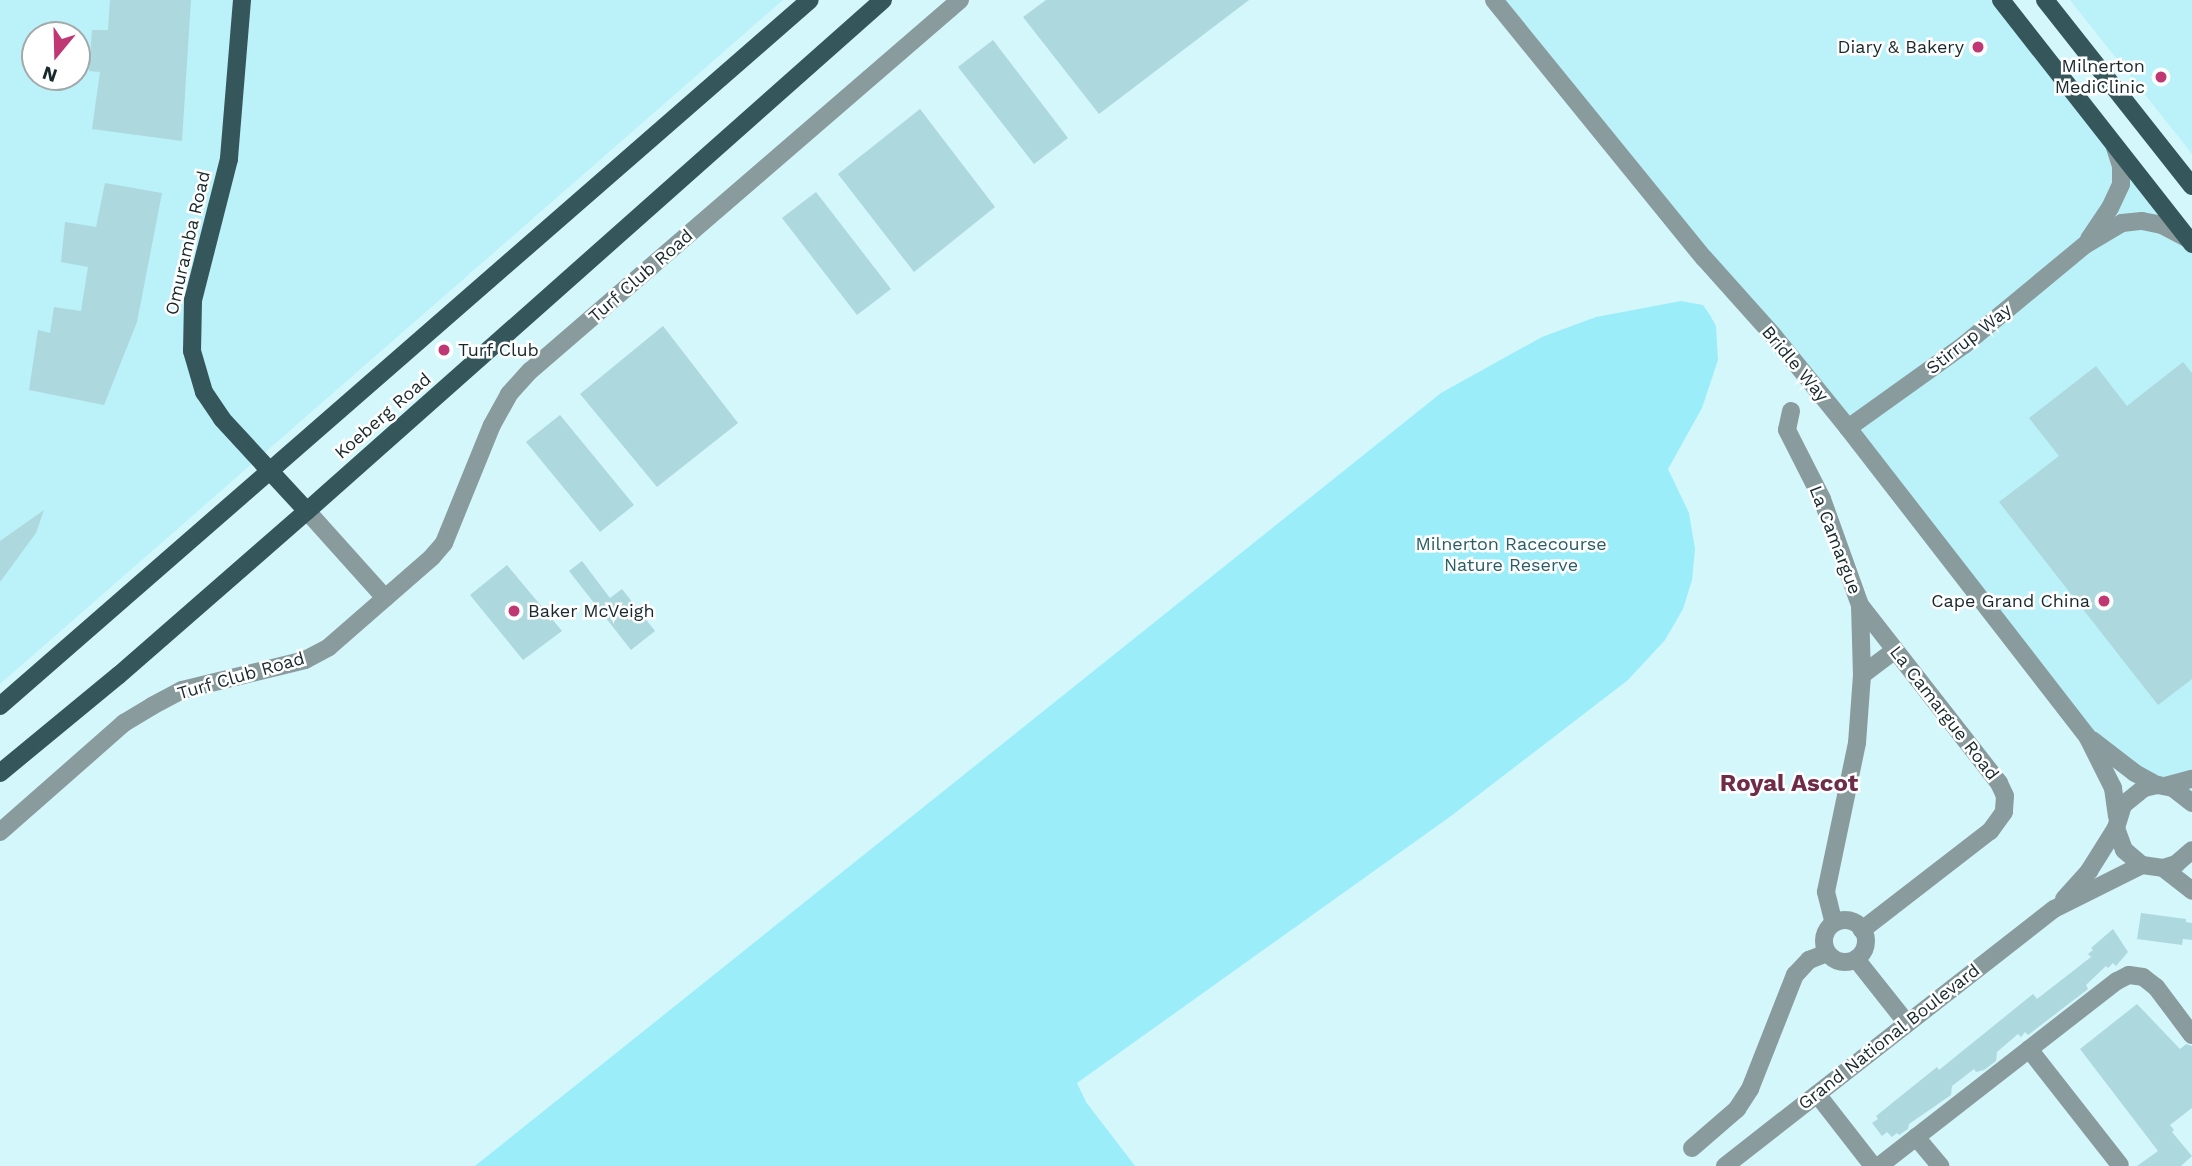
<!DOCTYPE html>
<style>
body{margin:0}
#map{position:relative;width:2192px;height:1166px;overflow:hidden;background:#d4f7fc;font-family:"Work Sans",sans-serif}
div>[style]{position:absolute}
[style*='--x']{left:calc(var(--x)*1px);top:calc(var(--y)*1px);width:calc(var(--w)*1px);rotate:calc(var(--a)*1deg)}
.built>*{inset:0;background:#bbf1f9}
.green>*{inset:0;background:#9bedfa}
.building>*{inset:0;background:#add8de}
.minor>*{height:18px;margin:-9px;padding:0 9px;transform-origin:9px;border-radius:9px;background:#899b9d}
.minor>.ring{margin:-9px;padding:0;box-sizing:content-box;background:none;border:18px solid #899b9d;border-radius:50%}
.major>*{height:18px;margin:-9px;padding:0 9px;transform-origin:9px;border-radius:9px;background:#35565b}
.dots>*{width:19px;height:19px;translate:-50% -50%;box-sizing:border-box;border:4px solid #fff;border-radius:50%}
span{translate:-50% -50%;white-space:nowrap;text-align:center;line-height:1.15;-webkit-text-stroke:5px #fff;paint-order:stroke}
.poi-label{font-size:18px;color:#18292b}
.right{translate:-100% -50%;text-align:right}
.left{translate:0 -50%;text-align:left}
.street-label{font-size:18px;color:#18292b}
.park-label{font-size:18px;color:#295e66}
.district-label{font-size:24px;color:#6f2c47;font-weight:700}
.north{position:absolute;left:21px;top:21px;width:70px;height:70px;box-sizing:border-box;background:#fff;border:2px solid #a3a9aa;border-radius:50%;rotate:199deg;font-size:19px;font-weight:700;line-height:28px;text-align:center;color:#18292b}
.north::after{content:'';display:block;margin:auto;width:24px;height:32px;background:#bf3773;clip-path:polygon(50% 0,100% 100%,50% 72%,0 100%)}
</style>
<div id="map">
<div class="built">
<i style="clip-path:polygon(evenodd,0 0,783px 0,0 684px,0 0,35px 35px,77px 35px,77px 77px,35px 77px,35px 35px)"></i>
<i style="clip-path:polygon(1494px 0,2001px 0,2192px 244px,2192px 803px,2117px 761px)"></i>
<i style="clip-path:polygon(2070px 0,2192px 0,2192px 154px)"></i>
</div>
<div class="green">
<i style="clip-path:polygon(1681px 301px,1703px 305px,1710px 315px,1716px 326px,1718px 360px,1702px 408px,1668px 469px,1689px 513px,1695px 549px,1692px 580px,1683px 609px,1665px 640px,1628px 680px,1451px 816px,1077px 1083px,1086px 1102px,1135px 1166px,475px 1166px,1441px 393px,1542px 337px,1596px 317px)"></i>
</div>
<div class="building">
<i style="clip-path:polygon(110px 0,191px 0,182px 141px,92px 129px,100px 72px,89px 71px,92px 30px,108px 30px)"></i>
<i style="clip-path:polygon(1046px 0,1249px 0,1099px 114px,1023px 17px)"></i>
<i style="clip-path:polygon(993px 40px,1068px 138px,1034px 164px,958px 67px)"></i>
<i style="clip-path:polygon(920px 109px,995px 207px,914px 272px,838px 174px)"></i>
<i style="clip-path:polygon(105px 183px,162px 193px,137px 322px,104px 405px,29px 390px,38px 330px,50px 333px,54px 307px,81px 311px,88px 267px,61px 262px,65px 222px,96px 227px)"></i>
<i style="clip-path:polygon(816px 192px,891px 289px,857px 315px,782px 218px)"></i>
<i style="clip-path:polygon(663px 326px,738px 423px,657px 487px,580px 394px)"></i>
<i style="clip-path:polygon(2183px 362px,2192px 373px,2192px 679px,2158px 705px,1999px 502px,2059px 456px,2029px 418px,2096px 366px,2127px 406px)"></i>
<i style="clip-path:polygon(560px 415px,634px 505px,600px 532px,526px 442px)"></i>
<i style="clip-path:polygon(44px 510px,36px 533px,0 582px,0 541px)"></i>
<i style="clip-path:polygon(582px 561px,610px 598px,622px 589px,655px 631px,631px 650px,569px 571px)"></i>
<i style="clip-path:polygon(507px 565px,562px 631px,523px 660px,470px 595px)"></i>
<i style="clip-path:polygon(2141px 913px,2186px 919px,2186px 922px,2192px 923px,2192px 940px,2183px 939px,2182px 945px,2137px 939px)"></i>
<i style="clip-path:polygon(2113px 929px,2128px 952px,2116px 966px,2113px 963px,2108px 968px,2106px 966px,2086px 985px,2088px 989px,2028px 1035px,2025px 1032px,2021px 1037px,2018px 1034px,1997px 1052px,1996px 1061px,1984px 1070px,1976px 1072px,1974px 1069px,1952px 1086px,1951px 1095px,1909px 1124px,1908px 1129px,1899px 1135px,1897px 1133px,1892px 1137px,1887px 1132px,1882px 1136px,1872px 1123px,1878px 1119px,1876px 1116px,1937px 1067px,1939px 1070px,2033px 994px,2037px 999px,2091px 957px,2088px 954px,2093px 950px,2091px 948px)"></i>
<i style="clip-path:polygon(2137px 1004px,2180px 1049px,2186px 1044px,2192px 1046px,2192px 1108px,2170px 1125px,2174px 1130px,2172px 1132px,2192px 1156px,2181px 1166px,2137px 1166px,2158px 1151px,2080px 1049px)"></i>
</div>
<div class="minor">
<i style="--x:1494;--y:0;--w:333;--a:50.9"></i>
<i style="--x:1704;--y:258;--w:102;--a:48.2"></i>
<i style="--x:1772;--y:334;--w:121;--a:51"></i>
<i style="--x:1848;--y:428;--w:390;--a:52.2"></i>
<i style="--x:2087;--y:736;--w:58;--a:63.4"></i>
<i style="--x:2113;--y:788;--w:29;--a:82"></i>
<i style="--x:2089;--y:239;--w:37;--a:-56"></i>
<i style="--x:2110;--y:208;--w:26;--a:-65"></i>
<i style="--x:2121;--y:184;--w:18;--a:-90"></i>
<i style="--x:2121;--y:166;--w:20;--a:-108"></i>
<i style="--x:1791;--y:411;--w:19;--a:102"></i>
<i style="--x:1787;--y:430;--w:77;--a:63.1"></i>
<i style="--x:1822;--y:499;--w:113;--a:70.3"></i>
<i style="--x:1860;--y:605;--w:70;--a:88.4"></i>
<i style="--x:1862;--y:675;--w:68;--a:94.2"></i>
<i style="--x:1857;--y:743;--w:152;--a:101.8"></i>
<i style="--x:1826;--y:892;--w:32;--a:76"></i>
<i style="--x:1848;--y:428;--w:143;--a:-35.6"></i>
<i style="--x:1964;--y:345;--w:157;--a:-39.6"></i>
<i style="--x:2085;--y:245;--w:43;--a:-30.7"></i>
<i style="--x:2122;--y:223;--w:20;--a:-6"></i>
<i style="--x:2142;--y:221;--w:20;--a:11"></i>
<i style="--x:2162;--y:225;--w:30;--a:28"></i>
<i style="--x:307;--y:511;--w:117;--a:48.1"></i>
<i style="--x:1860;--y:605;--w:226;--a:52"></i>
<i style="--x:1999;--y:783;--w:14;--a:65"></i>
<i style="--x:2005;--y:796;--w:16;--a:94"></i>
<i style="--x:2004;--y:812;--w:24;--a:126"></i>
<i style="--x:1990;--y:831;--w:162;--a:142.3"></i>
<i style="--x:1862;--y:675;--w:41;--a:-37.1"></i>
<i style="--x:2092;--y:740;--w:54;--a:37.5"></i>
<i style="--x:2135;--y:773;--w:25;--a:29"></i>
<i style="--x:2165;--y:786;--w:28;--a:-15"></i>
<i style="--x:2192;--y:803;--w:24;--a:-142"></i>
<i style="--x:2173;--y:788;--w:16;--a:-169"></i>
<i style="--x:2157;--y:785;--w:13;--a:167"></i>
<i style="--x:2144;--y:788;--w:27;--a:141"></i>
<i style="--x:2123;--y:805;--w:24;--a:107"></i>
<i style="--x:2116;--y:828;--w:23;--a:70"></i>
<i style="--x:2124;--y:850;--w:23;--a:40"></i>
<i style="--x:2142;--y:865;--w:21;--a:8"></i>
<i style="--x:2163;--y:868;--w:14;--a:-17"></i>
<i style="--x:2176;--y:864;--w:21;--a:-41"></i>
<i style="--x:0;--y:832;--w:165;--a:-41.3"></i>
<i style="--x:124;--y:723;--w:33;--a:-31"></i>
<i style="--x:152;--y:706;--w:34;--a:-28"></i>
<i style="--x:182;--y:690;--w:127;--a:-13.7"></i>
<i style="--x:305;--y:660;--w:27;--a:-28"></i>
<i style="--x:329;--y:647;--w:137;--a:-41.1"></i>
<i style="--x:432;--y:557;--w:18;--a:-49"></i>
<i style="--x:444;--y:543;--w:127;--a:-67.9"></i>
<i style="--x:492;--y:425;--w:35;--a:-61"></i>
<i style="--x:509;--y:394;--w:31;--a:-48"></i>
<i style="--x:530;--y:371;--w:568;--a:-40.79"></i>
<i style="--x:2163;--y:868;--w:37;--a:38"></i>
<i style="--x:2064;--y:899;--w:38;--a:-48"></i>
<i style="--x:2089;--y:871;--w:51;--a:-57.9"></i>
<i class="ring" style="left:1824px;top:920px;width:24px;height:24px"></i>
<i style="--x:1856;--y:959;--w:80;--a:51.6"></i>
<i style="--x:2029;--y:1049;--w:147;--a:51.9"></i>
<i style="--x:1817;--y:1094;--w:91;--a:52.1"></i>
<i style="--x:1916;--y:1137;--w:38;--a:50"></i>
<i style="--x:1692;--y:1148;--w:60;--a:-40.9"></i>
<i style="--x:1737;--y:1109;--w:24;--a:-57"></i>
<i style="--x:1750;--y:1089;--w:123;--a:-68.5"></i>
<i style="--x:1795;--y:975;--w:21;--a:-47"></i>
<i style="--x:1809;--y:960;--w:19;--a:-21"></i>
<i style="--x:1725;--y:1166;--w:417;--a:-38"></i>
<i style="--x:2054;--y:909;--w:98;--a:-26.6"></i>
<i style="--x:1879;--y:1166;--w:301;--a:-37.9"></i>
<i style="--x:2117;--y:981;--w:13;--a:-27"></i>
<i style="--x:2129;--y:975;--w:14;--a:8"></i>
<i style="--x:2143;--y:977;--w:16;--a:38"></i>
<i style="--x:2156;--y:987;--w:60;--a:53.1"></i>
</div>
<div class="major">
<i style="--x:242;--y:0;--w:160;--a:94.7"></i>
<i style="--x:229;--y:159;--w:146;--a:104.3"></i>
<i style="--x:193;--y:300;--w:51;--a:91.1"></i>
<i style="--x:192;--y:351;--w:43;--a:73.7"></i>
<i style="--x:204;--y:392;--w:32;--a:56"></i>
<i style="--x:222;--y:419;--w:125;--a:47.3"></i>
<i style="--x:2001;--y:0;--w:310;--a:51.9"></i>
<i style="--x:2045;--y:0;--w:237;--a:51.7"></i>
<i style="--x:0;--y:706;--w:1074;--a:-41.08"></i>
<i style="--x:0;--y:773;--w:154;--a:-39.5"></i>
<i style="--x:119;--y:675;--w:249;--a:-41.1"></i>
<i style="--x:307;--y:511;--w:770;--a:-41.58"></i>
</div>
<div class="dots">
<i style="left:1978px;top:47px;background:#bf3773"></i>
<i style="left:2161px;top:77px;background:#bf3773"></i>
<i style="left:444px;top:350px;background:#bf3773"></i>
<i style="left:2104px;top:601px;background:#bf3773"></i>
<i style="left:514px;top:611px;background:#bf3773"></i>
</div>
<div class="poi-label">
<span class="right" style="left:1964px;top:47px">Diary &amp; Bakery</span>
<span class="right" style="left:2145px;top:77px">Milnerton<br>MediClinic</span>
<span class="left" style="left:458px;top:350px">Turf Club</span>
<span class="right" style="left:2090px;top:601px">Cape Grand China</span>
<span class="left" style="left:528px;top:611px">Baker McVeigh</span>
</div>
<div class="street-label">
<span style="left:188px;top:243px;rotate:-77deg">Omuramba Road</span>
<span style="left:641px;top:276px;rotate:-41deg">Turf Club Road</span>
<span style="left:1969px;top:339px;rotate:-38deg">Stirrup Way</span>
<span style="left:1795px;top:364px;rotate:50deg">Bridle Way</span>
<span style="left:383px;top:416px;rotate:-41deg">Koeberg Road</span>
<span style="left:1835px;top:540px;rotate:69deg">La Camargue</span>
<span style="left:241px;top:676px;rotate:-16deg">Turf Club Road</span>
<span style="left:1944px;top:713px;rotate:52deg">La Camargue Road</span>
<span style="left:1889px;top:1037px;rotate:-38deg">Grand National Boulevard</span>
</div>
<div class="park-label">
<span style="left:1511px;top:555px">Milnerton Racecourse<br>Nature Reserve</span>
</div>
<div class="district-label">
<span style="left:1789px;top:784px">Royal Ascot</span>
</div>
<div class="north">N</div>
</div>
